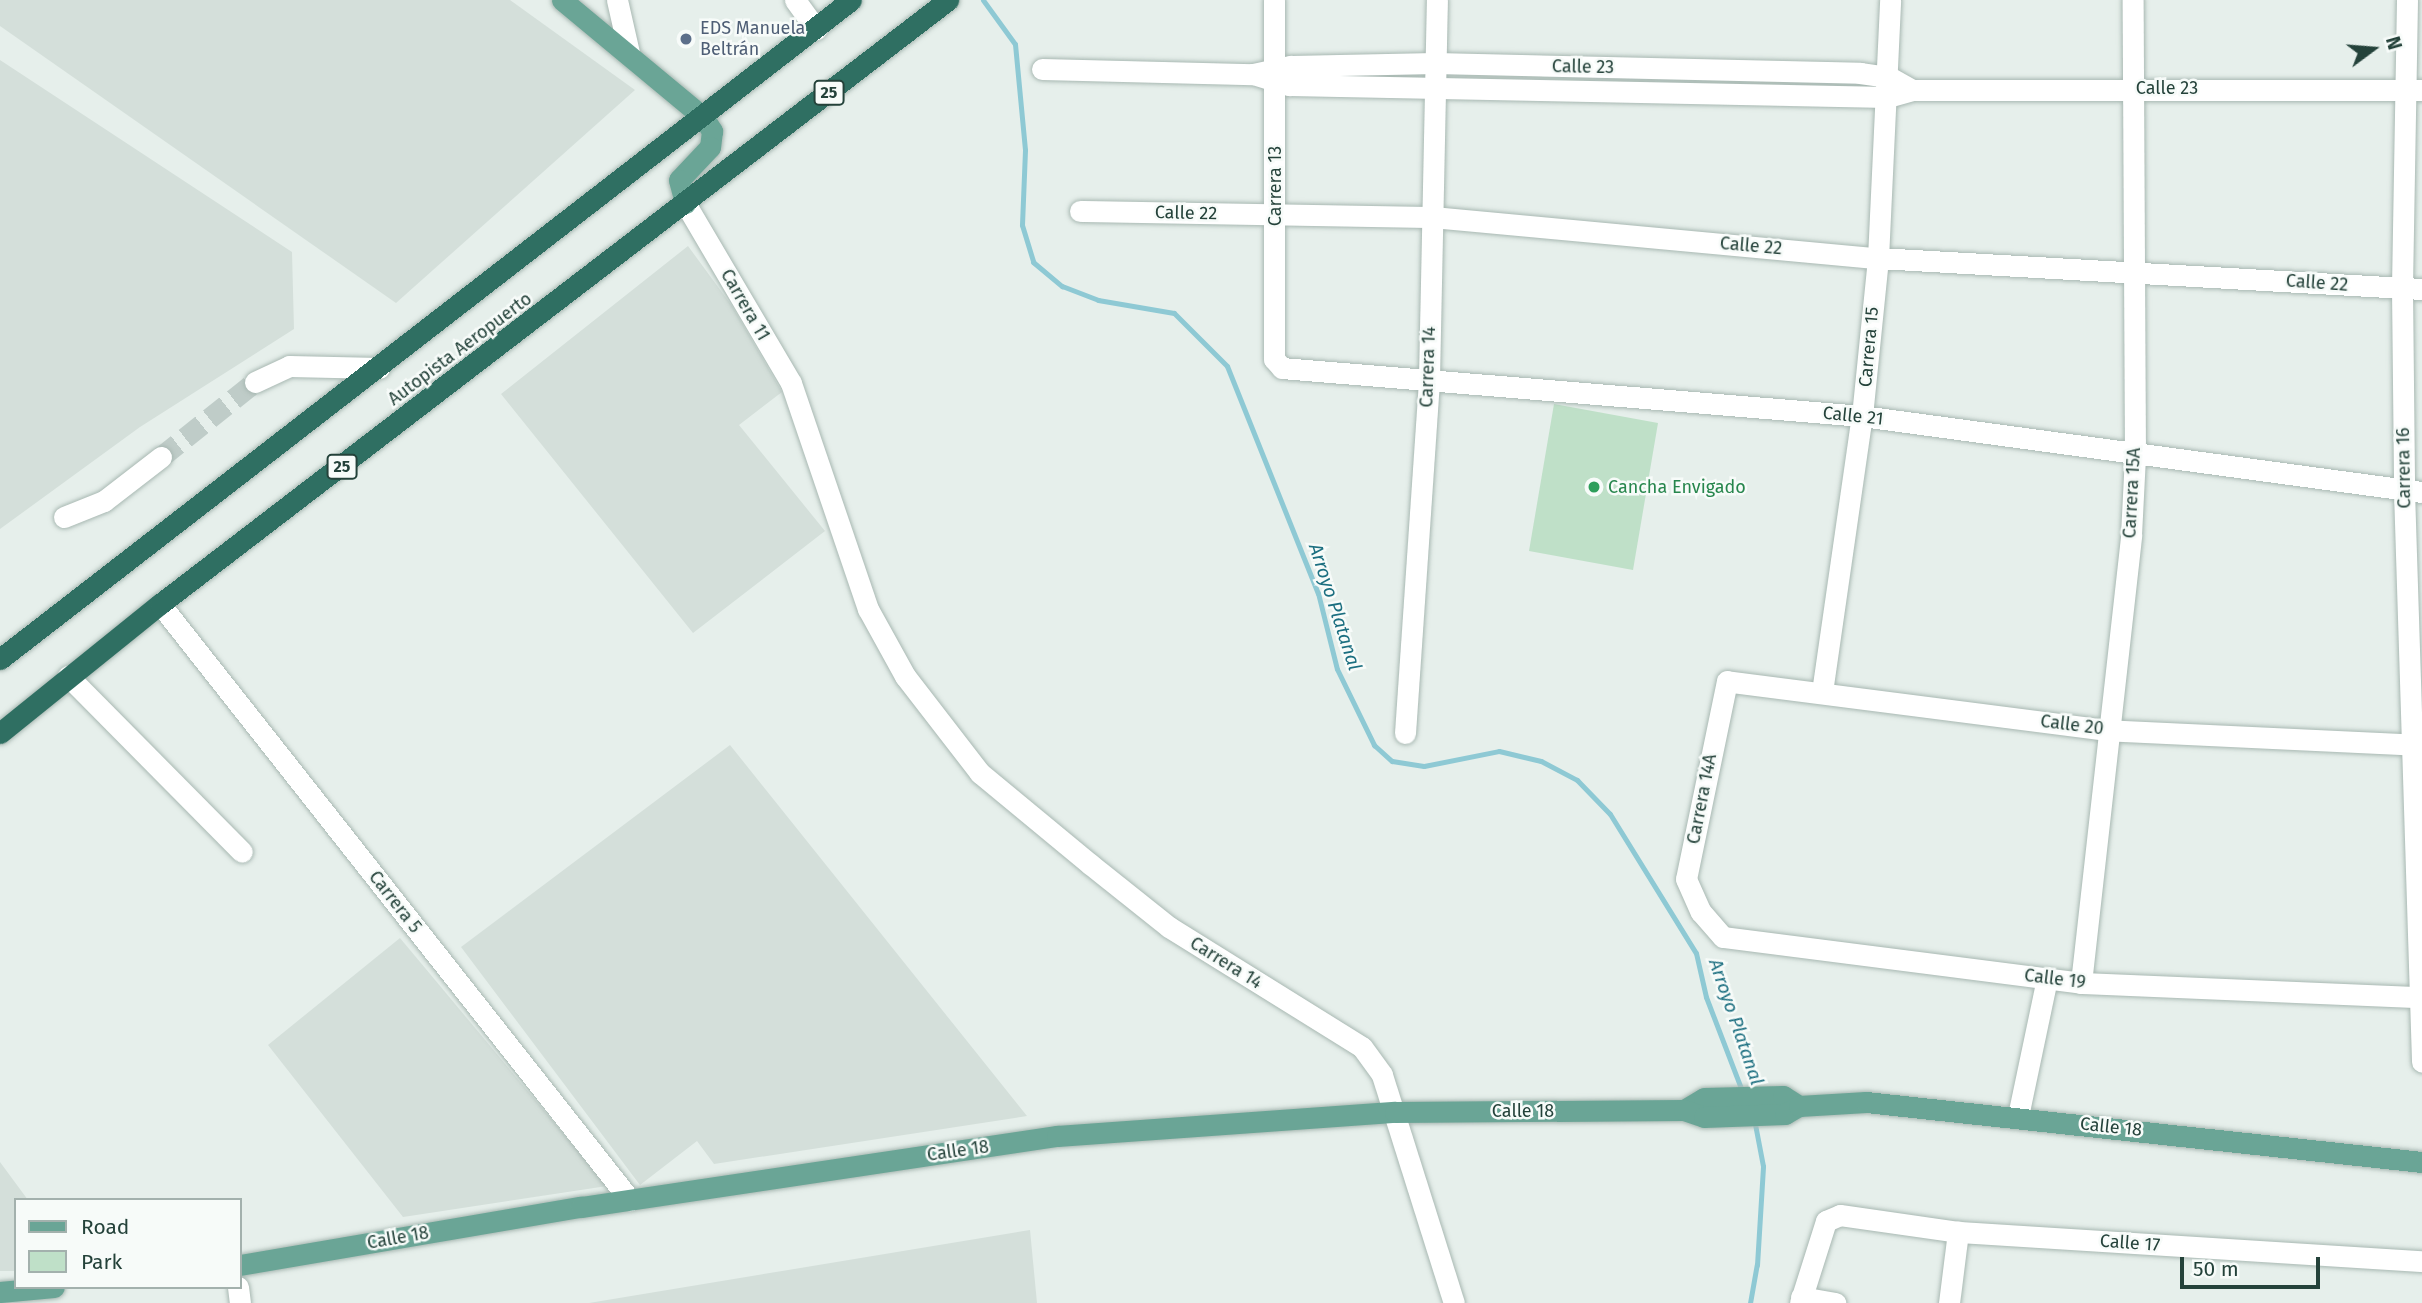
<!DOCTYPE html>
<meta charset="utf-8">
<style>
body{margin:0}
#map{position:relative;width:2422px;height:1303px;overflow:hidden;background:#e6efeb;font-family:"Fira Sans",sans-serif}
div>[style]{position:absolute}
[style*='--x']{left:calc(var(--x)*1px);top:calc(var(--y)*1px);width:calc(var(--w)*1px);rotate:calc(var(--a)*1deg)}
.built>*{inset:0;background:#d4dfda}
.green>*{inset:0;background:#bfe0c8}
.stream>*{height:5px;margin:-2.5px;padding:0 2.5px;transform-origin:2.5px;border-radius:2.5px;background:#8ec9d4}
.minor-tunnel>*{height:21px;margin-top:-10.5px;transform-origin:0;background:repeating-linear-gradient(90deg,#bfccc8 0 21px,transparent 0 31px)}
.roads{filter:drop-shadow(0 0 2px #a8b8b2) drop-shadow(0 0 2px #a8b8b2)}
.minor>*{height:21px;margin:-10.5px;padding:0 10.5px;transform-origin:10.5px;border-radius:10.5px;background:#fff}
.major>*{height:21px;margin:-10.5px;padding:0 10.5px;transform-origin:10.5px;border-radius:10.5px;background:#6aa596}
.highway>*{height:21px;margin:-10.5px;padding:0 10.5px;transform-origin:10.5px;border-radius:10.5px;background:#2f6f62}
.dots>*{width:19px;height:19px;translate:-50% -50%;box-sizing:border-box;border:4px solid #f7fbf9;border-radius:50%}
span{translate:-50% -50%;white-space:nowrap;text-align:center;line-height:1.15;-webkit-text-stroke:5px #f7fbf9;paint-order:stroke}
.shield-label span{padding:2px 5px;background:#f7fbf9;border:2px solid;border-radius:5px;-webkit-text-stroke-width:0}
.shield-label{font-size:16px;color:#24423a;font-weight:700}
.service-label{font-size:18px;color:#4e5e75}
.left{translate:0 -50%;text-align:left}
.street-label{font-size:18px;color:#24423a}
.leisure-label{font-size:18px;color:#27864d}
.water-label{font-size:19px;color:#1c6f80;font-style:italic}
.legend{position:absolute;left:14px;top:1198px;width:228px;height:91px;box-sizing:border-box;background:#f7fbf9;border:2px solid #a3b1ad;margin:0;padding:9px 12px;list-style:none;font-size:21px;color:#24423a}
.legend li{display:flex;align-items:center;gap:14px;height:35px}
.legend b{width:35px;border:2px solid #a3b1ad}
.north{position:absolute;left:2338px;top:14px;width:70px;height:70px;-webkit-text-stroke:5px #f7fbf9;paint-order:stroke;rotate:74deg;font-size:19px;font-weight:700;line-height:28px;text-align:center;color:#24423a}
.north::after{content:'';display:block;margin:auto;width:24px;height:32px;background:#24423a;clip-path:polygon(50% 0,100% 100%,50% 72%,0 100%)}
.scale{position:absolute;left:2180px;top:1257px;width:140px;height:32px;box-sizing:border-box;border:4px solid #24423a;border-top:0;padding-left:9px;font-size:21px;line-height:24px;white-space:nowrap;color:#24423a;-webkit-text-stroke:5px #f7fbf9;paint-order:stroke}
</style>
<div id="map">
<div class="built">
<i style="clip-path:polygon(0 0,510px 0,635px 90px,396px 303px,0 26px)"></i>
<i style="clip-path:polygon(0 60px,292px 252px,294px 329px,140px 427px,0 529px)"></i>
<i style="clip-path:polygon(688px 246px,732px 306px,782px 392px,739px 425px,825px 531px,693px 633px,501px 394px)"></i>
<i style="clip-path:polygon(730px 745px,1027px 1116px,714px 1164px,697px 1141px,640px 1185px,461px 947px)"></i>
<i style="clip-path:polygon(400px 938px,607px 1186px,403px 1217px,268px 1045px)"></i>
<i style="clip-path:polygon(0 1162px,28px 1200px,16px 1200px,16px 1271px,0 1271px)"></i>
<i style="clip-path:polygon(1030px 1230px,1037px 1303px,589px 1303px,909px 1250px)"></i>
</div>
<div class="green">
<i style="clip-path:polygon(1554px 404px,1658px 423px,1633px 570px,1529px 551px)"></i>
</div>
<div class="stream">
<i style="--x:983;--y:0;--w:54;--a:54"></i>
<i style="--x:1015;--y:44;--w:106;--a:84.6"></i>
<i style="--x:1025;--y:150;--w:75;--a:92.3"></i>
<i style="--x:1022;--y:225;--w:39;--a:73"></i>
<i style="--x:1033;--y:262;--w:38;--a:40"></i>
<i style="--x:1062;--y:286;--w:39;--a:21"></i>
<i style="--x:1098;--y:300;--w:77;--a:9.7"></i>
<i style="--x:1174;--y:313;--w:75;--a:45"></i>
<i style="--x:1227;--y:366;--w:245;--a:68.2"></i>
<i style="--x:1318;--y:593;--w:78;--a:76"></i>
<i style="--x:1337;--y:669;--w:85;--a:64"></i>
<i style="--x:1374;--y:745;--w:24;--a:42"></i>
<i style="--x:1392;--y:761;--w:32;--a:9"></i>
<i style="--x:1424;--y:766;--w:76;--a:-11.3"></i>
<i style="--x:1499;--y:751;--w:43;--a:13.4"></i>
<i style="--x:1541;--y:761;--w:41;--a:27.8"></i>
<i style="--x:1577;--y:780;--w:47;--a:45.9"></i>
<i style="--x:1610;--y:814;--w:163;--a:58.3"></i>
<i style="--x:1696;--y:953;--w:45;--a:77.2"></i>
<i style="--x:1706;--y:997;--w:101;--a:69"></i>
<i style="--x:1750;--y:1303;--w:39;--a:-80"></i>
<i style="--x:1757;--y:1265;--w:99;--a:-86.5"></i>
<i style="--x:1763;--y:1166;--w:48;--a:-100.8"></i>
</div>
<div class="minor-tunnel">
<i style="--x:161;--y:457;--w:120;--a:-38.6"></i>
</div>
<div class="roads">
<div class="minor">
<i style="--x:617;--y:0;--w:54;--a:77.2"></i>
<i style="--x:795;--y:0;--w:36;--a:54"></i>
<i style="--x:1274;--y:0;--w:359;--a:90"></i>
<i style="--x:1274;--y:359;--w:12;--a:48"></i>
<i style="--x:1282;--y:368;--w:582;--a:4.73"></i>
<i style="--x:1862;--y:416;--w:565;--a:7.73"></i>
<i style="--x:2407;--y:0;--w:288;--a:91"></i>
<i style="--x:2402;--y:288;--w:203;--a:89.4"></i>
<i style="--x:2404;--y:491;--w:571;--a:88.19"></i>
<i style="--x:1042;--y:69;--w:211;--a:1.4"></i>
<i style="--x:1253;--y:74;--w:39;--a:-12"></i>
<i style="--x:1291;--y:66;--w:144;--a:-1.2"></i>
<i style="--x:1435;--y:63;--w:425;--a:1.3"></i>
<i style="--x:1860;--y:73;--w:29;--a:8"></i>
<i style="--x:1889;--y:77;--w:26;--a:29"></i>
<i style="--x:1253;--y:74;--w:38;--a:17"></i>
<i style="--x:1289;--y:85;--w:599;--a:1.15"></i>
<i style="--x:1888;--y:97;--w:25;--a:-16"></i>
<i style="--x:1912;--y:90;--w:510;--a:0"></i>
<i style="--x:685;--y:203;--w:209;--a:59.5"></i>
<i style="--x:791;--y:383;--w:239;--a:71.2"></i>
<i style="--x:868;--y:609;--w:77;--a:61.1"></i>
<i style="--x:905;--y:676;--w:123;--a:52.3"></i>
<i style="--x:980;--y:773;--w:143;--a:39.6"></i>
<i style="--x:1090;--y:864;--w:101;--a:38.6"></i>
<i style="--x:1169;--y:927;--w:227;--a:31.9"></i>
<i style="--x:1362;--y:1047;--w:34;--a:54"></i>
<i style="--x:1382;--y:1075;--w:239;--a:72.5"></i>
<i style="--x:1080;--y:211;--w:352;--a:1"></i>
<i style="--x:1432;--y:217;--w:448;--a:5.3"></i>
<i style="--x:1878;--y:258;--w:545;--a:3.26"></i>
<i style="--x:255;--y:382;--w:38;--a:-25"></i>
<i style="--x:289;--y:366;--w:90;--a:1.3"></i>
<i style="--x:64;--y:517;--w:43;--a:-21.8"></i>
<i style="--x:104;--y:501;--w:72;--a:-37.7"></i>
<i style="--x:160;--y:604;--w:759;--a:51.74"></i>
<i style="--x:68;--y:676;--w:247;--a:45.3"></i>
<i style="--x:1822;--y:692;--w:279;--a:-81.8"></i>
<i style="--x:1862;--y:416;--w:159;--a:-84.2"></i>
<i style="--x:1878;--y:258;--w:258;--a:-87.3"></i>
<i style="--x:1405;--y:733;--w:356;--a:-86.1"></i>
<i style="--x:1429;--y:378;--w:378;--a:-88.8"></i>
<i style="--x:2422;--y:745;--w:315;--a:-177.3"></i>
<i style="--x:2107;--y:730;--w:383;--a:-172.7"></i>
<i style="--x:1727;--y:681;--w:202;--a:101.7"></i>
<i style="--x:1686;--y:879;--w:36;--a:66"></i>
<i style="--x:1701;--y:912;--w:33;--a:49"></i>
<i style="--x:1723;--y:937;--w:361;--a:7.3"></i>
<i style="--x:2081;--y:983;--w:341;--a:2.4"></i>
<i style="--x:2081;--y:983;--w:451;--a:-83.6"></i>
<i style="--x:2131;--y:535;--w:79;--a:-87.1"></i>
<i style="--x:2135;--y:456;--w:456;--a:-90.3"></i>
<i style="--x:2018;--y:1116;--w:141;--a:-78.1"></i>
<i style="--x:238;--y:1287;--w:16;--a:83"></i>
<i style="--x:1801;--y:1297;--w:35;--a:10"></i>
<i style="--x:1800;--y:1303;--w:86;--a:-72.4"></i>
<i style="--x:1826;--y:1221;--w:15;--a:-23"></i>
<i style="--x:1840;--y:1215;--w:119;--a:8.2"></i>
<i style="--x:1958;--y:1232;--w:465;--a:3.6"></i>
<i style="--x:1949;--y:1303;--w:72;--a:-82.8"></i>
</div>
<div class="major">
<i style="--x:562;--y:0;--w:183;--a:39.7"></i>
<i style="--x:703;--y:117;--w:17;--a:57"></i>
<i style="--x:712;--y:131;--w:16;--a:97"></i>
<i style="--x:710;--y:147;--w:45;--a:133.2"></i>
<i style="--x:679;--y:180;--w:24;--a:75"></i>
<i style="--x:1684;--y:1110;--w:23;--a:-31"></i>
<i style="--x:1704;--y:1098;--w:79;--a:-1.5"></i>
<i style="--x:1783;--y:1096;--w:19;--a:32"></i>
<i style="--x:240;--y:1265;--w:346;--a:-9.7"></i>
<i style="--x:581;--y:1207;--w:481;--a:-8.5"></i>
<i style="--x:1057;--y:1136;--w:339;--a:-4.1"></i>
<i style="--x:1395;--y:1112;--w:289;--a:-0.4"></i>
<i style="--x:1684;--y:1110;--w:21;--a:19"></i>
<i style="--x:1704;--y:1117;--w:81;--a:-2.1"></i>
<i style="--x:1785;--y:1114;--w:16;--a:-30"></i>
<i style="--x:1799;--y:1106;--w:67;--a:-3.4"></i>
<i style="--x:1866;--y:1102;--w:559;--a:6.16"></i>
<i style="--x:0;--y:1292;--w:54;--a:-5.3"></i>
</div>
<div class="highway">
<i style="--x:0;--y:659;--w:1076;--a:-37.75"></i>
<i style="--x:0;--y:733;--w:206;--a:-38.9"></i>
<i style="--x:160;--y:604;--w:993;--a:-37.47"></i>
</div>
</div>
<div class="dots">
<i style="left:686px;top:39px;background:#5c6f8a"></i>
<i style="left:1594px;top:487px;background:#2e9e5b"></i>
</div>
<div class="shield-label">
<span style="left:829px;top:93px">25</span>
<span style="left:342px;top:467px">25</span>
</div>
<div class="service-label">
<span class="left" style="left:700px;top:39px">EDS Manuela<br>Beltrán</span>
</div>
<div class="street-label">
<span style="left:1583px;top:67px;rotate:1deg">Calle 23</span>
<span style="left:2167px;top:88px">Calle 23</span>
<span style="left:1275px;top:186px;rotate:-90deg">Carrera 13</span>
<span style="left:1186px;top:213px;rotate:1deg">Calle 22</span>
<span style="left:1751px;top:246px;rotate:5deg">Calle 22</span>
<span style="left:2317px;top:283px;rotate:4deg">Calle 22</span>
<span style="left:745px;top:305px;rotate:60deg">Carrera 11</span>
<span style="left:1869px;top:347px;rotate:-85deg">Carrera 15</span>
<span style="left:460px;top:349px;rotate:-37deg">Autopista Aeropuerto</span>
<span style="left:1428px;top:367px;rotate:-88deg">Carrera 14</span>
<span style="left:1853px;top:416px;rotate:6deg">Calle 21</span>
<span style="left:2404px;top:468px;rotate:-91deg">Carrera 16</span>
<span style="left:2132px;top:493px;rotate:-87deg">Carrera 15A</span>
<span style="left:2072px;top:725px;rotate:7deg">Calle 20</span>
<span style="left:1702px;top:799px;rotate:-79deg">Carrera 14A</span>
<span style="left:395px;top:902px;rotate:52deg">Carrera 5</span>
<span style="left:1226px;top:963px;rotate:32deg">Carrera 14</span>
<span style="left:2055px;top:979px;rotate:7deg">Calle 19</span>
<span style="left:1523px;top:1111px">Calle 18</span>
<span style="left:2111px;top:1127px;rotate:6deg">Calle 18</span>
<span style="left:958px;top:1151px;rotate:-8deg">Calle 18</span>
<span style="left:398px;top:1238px;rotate:-10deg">Calle 18</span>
<span style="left:2130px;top:1243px;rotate:4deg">Calle 17</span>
</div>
<div class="leisure-label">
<span class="left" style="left:1608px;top:487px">Cancha Envigado</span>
</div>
<div class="water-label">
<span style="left:1335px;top:607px;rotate:72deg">Arroyo Platanal</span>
<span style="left:1736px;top:1022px;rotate:71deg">Arroyo Platanal</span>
</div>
<ul class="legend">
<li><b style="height:9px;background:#6aa596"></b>Road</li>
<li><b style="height:19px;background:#bfe0c8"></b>Park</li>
</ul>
<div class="north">N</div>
<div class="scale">50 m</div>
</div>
